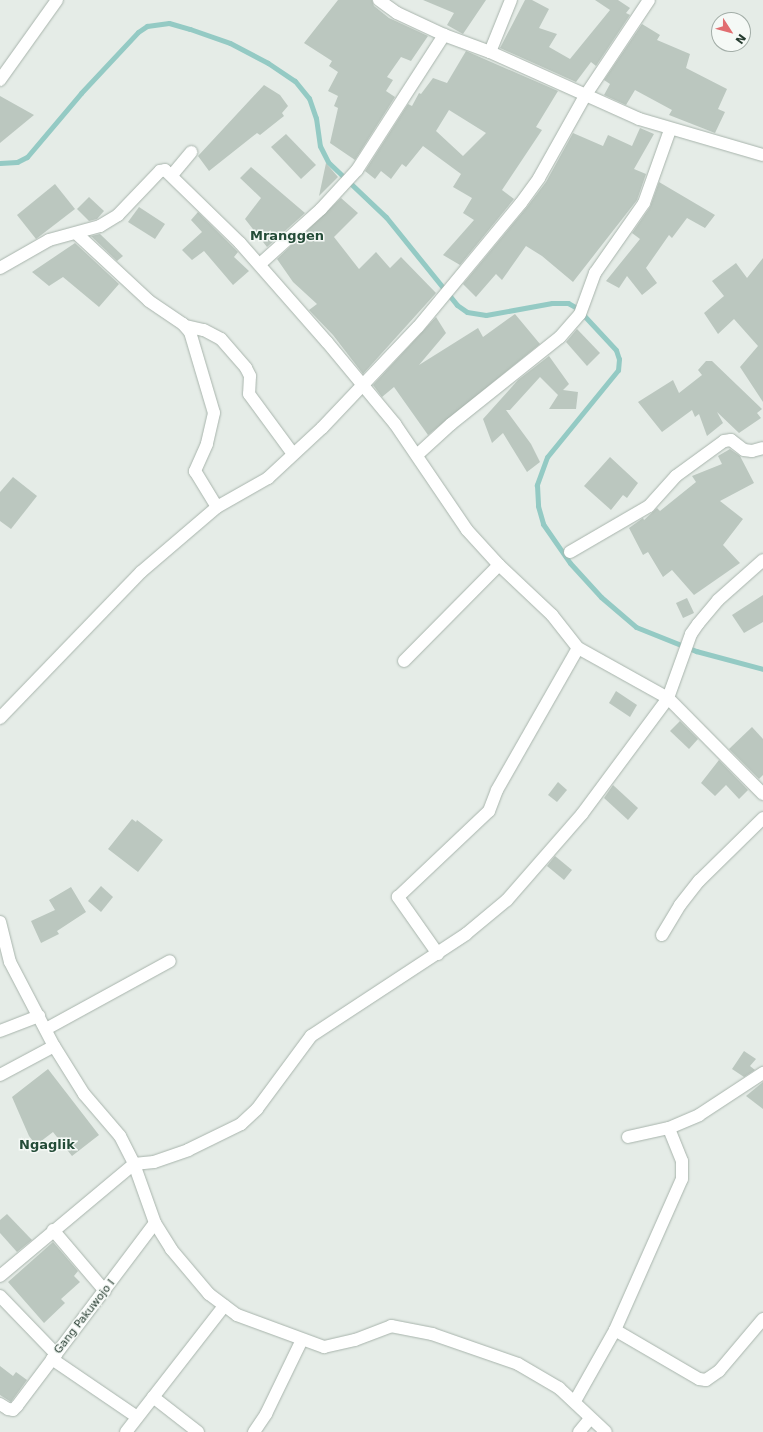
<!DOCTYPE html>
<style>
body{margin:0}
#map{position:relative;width:763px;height:1432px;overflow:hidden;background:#e5ece7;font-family:"DejaVu Sans",sans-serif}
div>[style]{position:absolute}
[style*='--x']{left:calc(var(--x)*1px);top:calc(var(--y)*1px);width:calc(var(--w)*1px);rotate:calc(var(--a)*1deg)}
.stream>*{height:5px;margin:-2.5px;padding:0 2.5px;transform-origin:2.5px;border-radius:2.5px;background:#94cac4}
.building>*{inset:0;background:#bbc7bf}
.roads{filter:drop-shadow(0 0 1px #a8b4ac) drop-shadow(0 0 1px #a8b4ac)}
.street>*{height:12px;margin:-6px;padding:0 6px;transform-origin:6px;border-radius:6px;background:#fff}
.secondary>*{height:12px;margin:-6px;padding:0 6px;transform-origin:6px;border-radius:6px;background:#fff}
span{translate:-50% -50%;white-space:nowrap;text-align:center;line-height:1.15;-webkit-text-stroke:3px #f5f9f6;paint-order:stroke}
.street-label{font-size:11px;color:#263c30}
.quarter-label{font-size:13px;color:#244c38;font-weight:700}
.north{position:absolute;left:711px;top:12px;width:40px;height:40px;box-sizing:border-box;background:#f5f9f6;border:1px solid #a2ada7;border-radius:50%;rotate:126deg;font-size:11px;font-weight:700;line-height:16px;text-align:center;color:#263c30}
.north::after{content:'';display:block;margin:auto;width:14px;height:18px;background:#e16e71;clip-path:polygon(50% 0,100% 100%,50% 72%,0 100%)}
</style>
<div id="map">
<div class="stream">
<i style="--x:0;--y:163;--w:17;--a:-3"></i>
<i style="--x:17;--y:162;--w:11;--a:-27"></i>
<i style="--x:27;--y:157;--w:84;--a:-49.8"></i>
<i style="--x:81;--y:93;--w:83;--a:-46.9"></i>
<i style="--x:138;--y:32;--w:11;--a:-34"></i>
<i style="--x:147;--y:26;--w:22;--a:-8"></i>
<i style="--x:169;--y:23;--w:22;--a:16"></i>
<i style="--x:190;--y:29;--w:42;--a:19.3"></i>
<i style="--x:230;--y:43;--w:43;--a:27.8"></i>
<i style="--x:268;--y:63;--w:32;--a:34"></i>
<i style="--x:295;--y:81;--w:22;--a:51"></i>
<i style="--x:309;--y:98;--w:21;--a:71"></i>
<i style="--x:316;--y:118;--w:28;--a:82"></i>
<i style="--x:320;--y:146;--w:18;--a:63"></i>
<i style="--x:328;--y:162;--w:80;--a:43.5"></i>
<i style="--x:386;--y:217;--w:113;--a:51.1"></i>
<i style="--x:457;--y:305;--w:12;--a:35"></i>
<i style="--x:467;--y:312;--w:19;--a:9"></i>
<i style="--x:486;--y:315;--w:67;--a:-10.3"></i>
<i style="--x:552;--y:303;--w:16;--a:0"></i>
<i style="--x:568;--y:303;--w:10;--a:29"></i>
<i style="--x:577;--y:308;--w:57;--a:47.1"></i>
<i style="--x:616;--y:350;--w:9;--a:72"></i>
<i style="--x:619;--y:359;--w:11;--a:95"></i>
<i style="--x:618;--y:370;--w:112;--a:129.2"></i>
<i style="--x:547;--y:457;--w:30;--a:110"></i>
<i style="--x:537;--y:485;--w:21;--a:87"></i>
<i style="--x:538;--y:506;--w:19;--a:74"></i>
<i style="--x:543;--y:524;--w:47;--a:55.3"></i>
<i style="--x:570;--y:563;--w:46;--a:47.6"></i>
<i style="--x:601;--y:597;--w:46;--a:40.6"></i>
<i style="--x:636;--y:627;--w:65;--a:21.8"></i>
<i style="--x:696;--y:651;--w:69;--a:15"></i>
</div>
<div class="building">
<i style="clip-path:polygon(338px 0,372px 0,374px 6px,389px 18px,428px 36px,411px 61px,401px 57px,387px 77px,393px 80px,386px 91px,395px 97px,355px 160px,330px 143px,338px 108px,334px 106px,338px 96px,328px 91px,338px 72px,329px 66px,332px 61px,304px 43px)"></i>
<i style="clip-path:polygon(423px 0,486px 0,463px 34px,447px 25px,454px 13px)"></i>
<i style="clip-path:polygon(525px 0,532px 0,549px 9px,539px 28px,557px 34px,549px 47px,570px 59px,610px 10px,595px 0,618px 0,630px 8px,626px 13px,630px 15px,596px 66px,591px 62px,576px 82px,500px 48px)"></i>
<i style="clip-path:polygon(642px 24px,660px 35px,657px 40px,690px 54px,686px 68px,727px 89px,718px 109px,725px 112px,715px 133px,669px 115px,672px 110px,635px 90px,626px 105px,604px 95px,610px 84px,604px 80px)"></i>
<i style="clip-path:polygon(evenodd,466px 51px,558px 91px,536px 127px,542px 130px,502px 190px,514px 199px,460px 265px,443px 255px,474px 220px,463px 213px,472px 198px,453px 187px,461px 174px,423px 146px,406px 167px,402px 164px,391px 179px,381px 171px,375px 179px,365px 171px,408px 104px,412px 106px,419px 93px,421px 94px,433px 78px,447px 83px,466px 51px,449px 110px,486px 133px,463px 156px,436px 131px,449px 110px)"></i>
<i style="clip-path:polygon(264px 85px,280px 95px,288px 106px,282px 113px,284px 116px,260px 135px,257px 133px,209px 171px,198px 156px)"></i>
<i style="clip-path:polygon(0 96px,34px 115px,0 143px)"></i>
<i style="clip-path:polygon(640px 128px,654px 134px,634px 169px,646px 174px,637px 200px,573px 282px,542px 256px,526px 246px,502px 280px,496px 274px,476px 297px,463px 284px,527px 207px,546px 182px,573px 133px,603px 146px,608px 135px,632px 146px)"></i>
<i style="clip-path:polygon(286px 134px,316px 165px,301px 179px,271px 147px)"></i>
<i style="clip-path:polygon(326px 163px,338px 177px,319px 196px)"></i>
<i style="clip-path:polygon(251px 167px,305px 213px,267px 247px,245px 219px,261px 198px,240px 178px)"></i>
<i style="clip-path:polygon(659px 182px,715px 215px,705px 228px,687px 218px,672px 238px,669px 235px,646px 268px,657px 283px,642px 295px,627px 276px,619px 288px,606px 281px,640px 239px,632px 233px,650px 207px)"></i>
<i style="clip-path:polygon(55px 184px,75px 209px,36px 239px,17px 215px)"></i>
<i style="clip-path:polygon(89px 197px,104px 211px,97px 219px,89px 221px,77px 209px)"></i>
<i style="clip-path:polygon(341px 198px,358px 213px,334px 237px,359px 269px,376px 252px,390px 268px,401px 257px,436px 293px,363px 374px,333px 335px,309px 310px,317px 304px,293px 282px,277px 259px)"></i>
<i style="clip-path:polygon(139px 207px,165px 224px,155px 239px,128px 222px)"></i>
<i style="clip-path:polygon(198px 212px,238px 252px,234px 257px,249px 271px,233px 285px,204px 251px,192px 260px,182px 250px,202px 232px,191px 220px)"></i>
<i style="clip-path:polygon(100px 234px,123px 256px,117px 261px,91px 236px)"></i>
<i style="clip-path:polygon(75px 243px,119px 284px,99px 307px,63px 277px,49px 286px,32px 272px)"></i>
<i style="clip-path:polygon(763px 258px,763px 402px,740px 367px,758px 346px,734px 319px,718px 334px,704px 313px,724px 296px,712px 281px,736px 263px,747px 278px)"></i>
<i style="clip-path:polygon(515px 314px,540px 344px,428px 435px,394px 387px,382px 397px,373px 385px,436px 317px,446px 333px,419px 365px,478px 328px,483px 337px)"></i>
<i style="clip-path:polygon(577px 329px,600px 353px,587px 366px,566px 342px)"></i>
<i style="clip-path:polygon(549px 356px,569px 384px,563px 390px,578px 392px,576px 409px,549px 409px,558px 395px,540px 377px,510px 410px,506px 410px,531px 444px,540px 462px,527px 472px,503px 433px,492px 443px,483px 419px,518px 380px)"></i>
<i style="clip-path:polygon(706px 361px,712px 361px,762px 409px,757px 413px,761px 418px,739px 433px,717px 412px,723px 423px,707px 436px,699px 414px,695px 417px,692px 410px,662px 432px,638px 402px,673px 380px,679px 393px,702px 375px,698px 370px)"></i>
<i style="clip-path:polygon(730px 449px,740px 456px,754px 483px,720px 501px,743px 519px,723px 545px,740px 563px,694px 595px,672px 570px,663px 577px,648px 552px,643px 555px,629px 528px,643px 518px,644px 520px,657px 508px,660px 511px,696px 482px,692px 476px,722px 464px,718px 456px)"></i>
<i style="clip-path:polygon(610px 457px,638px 483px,627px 498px,623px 495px,611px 510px,584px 486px)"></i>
<i style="clip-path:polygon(13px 477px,37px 496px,11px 529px,0 521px,0 492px)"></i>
<i style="clip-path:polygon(763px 595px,763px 622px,744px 633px,732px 615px)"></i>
<i style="clip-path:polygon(687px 598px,694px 613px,683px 618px,676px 603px)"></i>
<i style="clip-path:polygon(616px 691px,637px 705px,630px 717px,609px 703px)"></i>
<i style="clip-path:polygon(680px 721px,698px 739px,689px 749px,670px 731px)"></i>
<i style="clip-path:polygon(752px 727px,763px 739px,763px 775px,759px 779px,729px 749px)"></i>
<i style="clip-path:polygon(719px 760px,748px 790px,739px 799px,726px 785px,715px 796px,701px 783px)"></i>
<i style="clip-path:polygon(558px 782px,567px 790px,557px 802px,548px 795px)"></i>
<i style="clip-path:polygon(613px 785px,638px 808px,628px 820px,604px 798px)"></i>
<i style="clip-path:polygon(132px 819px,136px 822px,137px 820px,163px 840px,138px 872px,108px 849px)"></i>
<i style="clip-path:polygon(555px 856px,572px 870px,564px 880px,547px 866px)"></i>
<i style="clip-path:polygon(101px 886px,113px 897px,101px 912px,88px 901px)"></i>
<i style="clip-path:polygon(71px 887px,86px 912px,57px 931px,59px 934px,41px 943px,31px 921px,55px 910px,49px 900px)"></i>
<i style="clip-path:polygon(744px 1051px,756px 1059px,750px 1066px,755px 1070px,744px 1077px,732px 1069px)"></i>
<i style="clip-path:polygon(48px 1069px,99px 1135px,72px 1156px,53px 1132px,36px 1145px,29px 1136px,12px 1097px)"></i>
<i style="clip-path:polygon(763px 1082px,763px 1109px,746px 1096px)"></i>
<i style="clip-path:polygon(7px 1214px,32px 1240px,17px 1252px,0 1233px,0 1220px)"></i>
<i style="clip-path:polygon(53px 1242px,78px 1271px,74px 1276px,80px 1282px,61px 1299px,65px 1303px,44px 1323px,8px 1282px)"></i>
<i style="clip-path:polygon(0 1366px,13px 1376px,16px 1372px,27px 1380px,11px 1402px,0 1395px)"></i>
</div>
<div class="roads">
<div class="street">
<i style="--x:379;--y:0;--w:22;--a:36"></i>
<i style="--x:397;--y:13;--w:52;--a:25.1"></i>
<i style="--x:444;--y:35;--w:49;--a:20.3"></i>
<i style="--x:490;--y:52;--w:163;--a:24.2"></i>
<i style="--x:639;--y:119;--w:129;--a:16.2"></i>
<i style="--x:490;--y:52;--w:56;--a:-68"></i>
<i style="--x:0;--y:80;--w:98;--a:-54.5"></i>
<i style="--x:172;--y:175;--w:30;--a:-50"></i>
<i style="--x:77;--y:234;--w:98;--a:42.9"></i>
<i style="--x:149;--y:301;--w:41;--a:34.1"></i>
<i style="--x:183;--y:324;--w:11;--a:49"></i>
<i style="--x:190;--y:332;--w:84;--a:73.5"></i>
<i style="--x:214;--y:413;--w:32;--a:103"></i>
<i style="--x:207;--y:444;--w:30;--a:114"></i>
<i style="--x:195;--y:471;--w:42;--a:58.6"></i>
<i style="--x:260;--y:264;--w:82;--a:-42"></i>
<i style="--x:321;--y:209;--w:53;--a:-47.3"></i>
<i style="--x:357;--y:170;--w:161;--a:-57.2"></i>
<i style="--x:0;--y:268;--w:56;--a:-29.7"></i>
<i style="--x:49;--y:240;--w:53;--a:-15.4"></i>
<i style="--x:100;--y:226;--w:21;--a:-31"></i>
<i style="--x:118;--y:215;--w:61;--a:-46.3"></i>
<i style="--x:160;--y:171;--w:5;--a:-11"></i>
<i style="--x:165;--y:170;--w:105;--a:44.2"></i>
<i style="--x:240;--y:243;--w:132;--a:48.7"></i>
<i style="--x:327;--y:342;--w:107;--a:50.3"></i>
<i style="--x:395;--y:424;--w:128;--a:55.8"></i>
<i style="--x:467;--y:530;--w:47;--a:47.6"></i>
<i style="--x:499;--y:565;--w:73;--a:43.3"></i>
<i style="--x:552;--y:615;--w:42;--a:51.8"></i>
<i style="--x:578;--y:648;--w:103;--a:29.1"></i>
<i style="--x:668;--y:698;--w:135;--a:45.3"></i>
<i style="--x:186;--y:326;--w:18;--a:13"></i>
<i style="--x:204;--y:330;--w:19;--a:28"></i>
<i style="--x:221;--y:339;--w:38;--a:49"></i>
<i style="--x:246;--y:368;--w:9;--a:63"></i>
<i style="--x:250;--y:376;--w:18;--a:93"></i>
<i style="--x:249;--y:394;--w:74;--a:53.7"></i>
<i style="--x:417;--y:455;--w:46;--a:-42.4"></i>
<i style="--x:451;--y:424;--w:139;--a:-38.6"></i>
<i style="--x:560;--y:337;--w:30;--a:-49"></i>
<i style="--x:580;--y:314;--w:44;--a:-69.9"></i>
<i style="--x:595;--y:273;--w:85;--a:-55"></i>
<i style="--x:644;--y:203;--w:77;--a:-70.4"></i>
<i style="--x:570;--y:552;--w:91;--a:-30.2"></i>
<i style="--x:649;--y:506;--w:40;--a:-48"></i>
<i style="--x:676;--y:476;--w:59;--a:-36.1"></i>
<i style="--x:724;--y:441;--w:7;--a:-8"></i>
<i style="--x:731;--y:440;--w:16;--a:38"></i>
<i style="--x:744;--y:450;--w:8;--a:7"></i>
<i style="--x:752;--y:451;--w:11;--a:-15"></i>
<i style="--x:404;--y:661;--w:135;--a:-45.3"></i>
<i style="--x:0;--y:718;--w:203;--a:-46"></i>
<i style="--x:141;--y:572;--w:100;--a:-40.5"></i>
<i style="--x:217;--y:507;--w:59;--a:-29.6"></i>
<i style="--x:268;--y:478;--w:74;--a:-42.8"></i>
<i style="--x:322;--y:428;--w:139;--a:-46.5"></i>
<i style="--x:418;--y:327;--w:161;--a:-50.3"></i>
<i style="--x:521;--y:203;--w:31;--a:-54"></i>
<i style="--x:539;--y:178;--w:94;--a:-60.7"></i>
<i style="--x:585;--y:96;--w:115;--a:-56.3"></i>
<i style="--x:0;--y:922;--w:41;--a:76"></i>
<i style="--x:10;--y:962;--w:95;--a:62.4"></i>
<i style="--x:662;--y:935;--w:35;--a:-59"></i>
<i style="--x:680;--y:905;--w:31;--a:-52"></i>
<i style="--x:699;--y:881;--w:90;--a:-44.5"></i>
<i style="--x:438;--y:954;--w:70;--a:-125.1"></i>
<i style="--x:398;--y:897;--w:125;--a:-43.4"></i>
<i style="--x:489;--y:811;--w:22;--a:-69"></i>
<i style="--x:497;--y:790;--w:163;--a:-60.3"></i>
<i style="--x:46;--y:1029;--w:141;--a:-28.7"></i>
<i style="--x:0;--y:1031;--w:42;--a:-21"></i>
<i style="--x:628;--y:1137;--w:42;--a:-12.4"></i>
<i style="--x:669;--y:1128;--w:33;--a:-23"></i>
<i style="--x:699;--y:1115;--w:77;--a:-33.3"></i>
<i style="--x:53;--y:1230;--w:80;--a:49.6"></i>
<i style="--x:0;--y:1276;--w:175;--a:-39.9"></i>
<i style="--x:134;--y:1164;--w:20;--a:-6"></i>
<i style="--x:154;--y:1162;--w:36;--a:-19"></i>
<i style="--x:188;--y:1150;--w:59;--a:-26.1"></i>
<i style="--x:241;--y:1124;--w:22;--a:-43"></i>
<i style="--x:257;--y:1109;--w:91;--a:-53.5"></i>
<i style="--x:311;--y:1036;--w:186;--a:-33.3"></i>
<i style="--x:466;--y:934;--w:53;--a:-39.7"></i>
<i style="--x:507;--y:900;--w:114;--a:-48.9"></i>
<i style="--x:582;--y:814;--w:144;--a:-53.4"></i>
<i style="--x:668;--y:698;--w:68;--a:-70.2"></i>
<i style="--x:691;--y:634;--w:12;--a:-55"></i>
<i style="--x:698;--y:624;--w:31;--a:-50"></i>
<i style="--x:718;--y:600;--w:60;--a:-41.6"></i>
<i style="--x:0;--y:1296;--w:81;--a:46"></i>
<i style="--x:615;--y:1330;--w:97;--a:30.3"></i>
<i style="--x:699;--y:1379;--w:7;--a:8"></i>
<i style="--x:706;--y:1380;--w:16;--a:-35"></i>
<i style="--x:719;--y:1371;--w:68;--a:-49.8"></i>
<i style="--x:52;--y:1359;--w:103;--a:34.3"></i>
<i style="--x:153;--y:1397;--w:57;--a:37.9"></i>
<i style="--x:575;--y:1401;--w:81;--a:-60.6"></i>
<i style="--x:615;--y:1330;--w:165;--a:-66.1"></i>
<i style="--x:682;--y:1179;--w:18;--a:-90"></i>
<i style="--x:682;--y:1161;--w:35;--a:-112"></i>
<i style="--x:0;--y:1404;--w:9;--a:32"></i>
<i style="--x:8;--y:1409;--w:5;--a:11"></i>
<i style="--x:13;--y:1410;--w:6;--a:-45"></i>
<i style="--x:17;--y:1406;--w:229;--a:-53"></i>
<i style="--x:126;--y:1432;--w:160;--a:-52.1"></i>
<i style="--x:254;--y:1432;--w:22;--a:-56"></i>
<i style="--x:266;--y:1414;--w:82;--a:-64.1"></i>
<i style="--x:579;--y:1432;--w:17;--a:-50"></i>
</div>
<div class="secondary">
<i style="--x:0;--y:1075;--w:61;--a:-28.2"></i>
<i style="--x:54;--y:1046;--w:57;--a:58"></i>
<i style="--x:84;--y:1094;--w:55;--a:49.4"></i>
<i style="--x:120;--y:1136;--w:31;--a:63"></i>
<i style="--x:134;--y:1164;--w:63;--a:70.4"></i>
<i style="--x:155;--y:1223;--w:31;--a:58"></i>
<i style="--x:171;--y:1249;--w:59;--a:49.8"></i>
<i style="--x:209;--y:1294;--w:35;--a:37"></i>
<i style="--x:237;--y:1315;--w:93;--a:20.2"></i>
<i style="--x:324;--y:1347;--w:32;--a:-13"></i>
<i style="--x:355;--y:1340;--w:39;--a:-21"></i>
<i style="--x:391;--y:1326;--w:42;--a:11"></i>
<i style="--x:432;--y:1334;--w:91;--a:19.2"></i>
<i style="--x:518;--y:1364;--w:48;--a:30.3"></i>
<i style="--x:559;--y:1388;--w:64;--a:43.1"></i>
</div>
</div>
<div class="street-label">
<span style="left:85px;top:1317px;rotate:-52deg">Gang Pakuwojo I</span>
</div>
<div class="quarter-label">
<span style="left:287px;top:236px">Mranggen</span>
<span style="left:47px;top:1145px">Ngaglik</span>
</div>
<div class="north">N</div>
</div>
